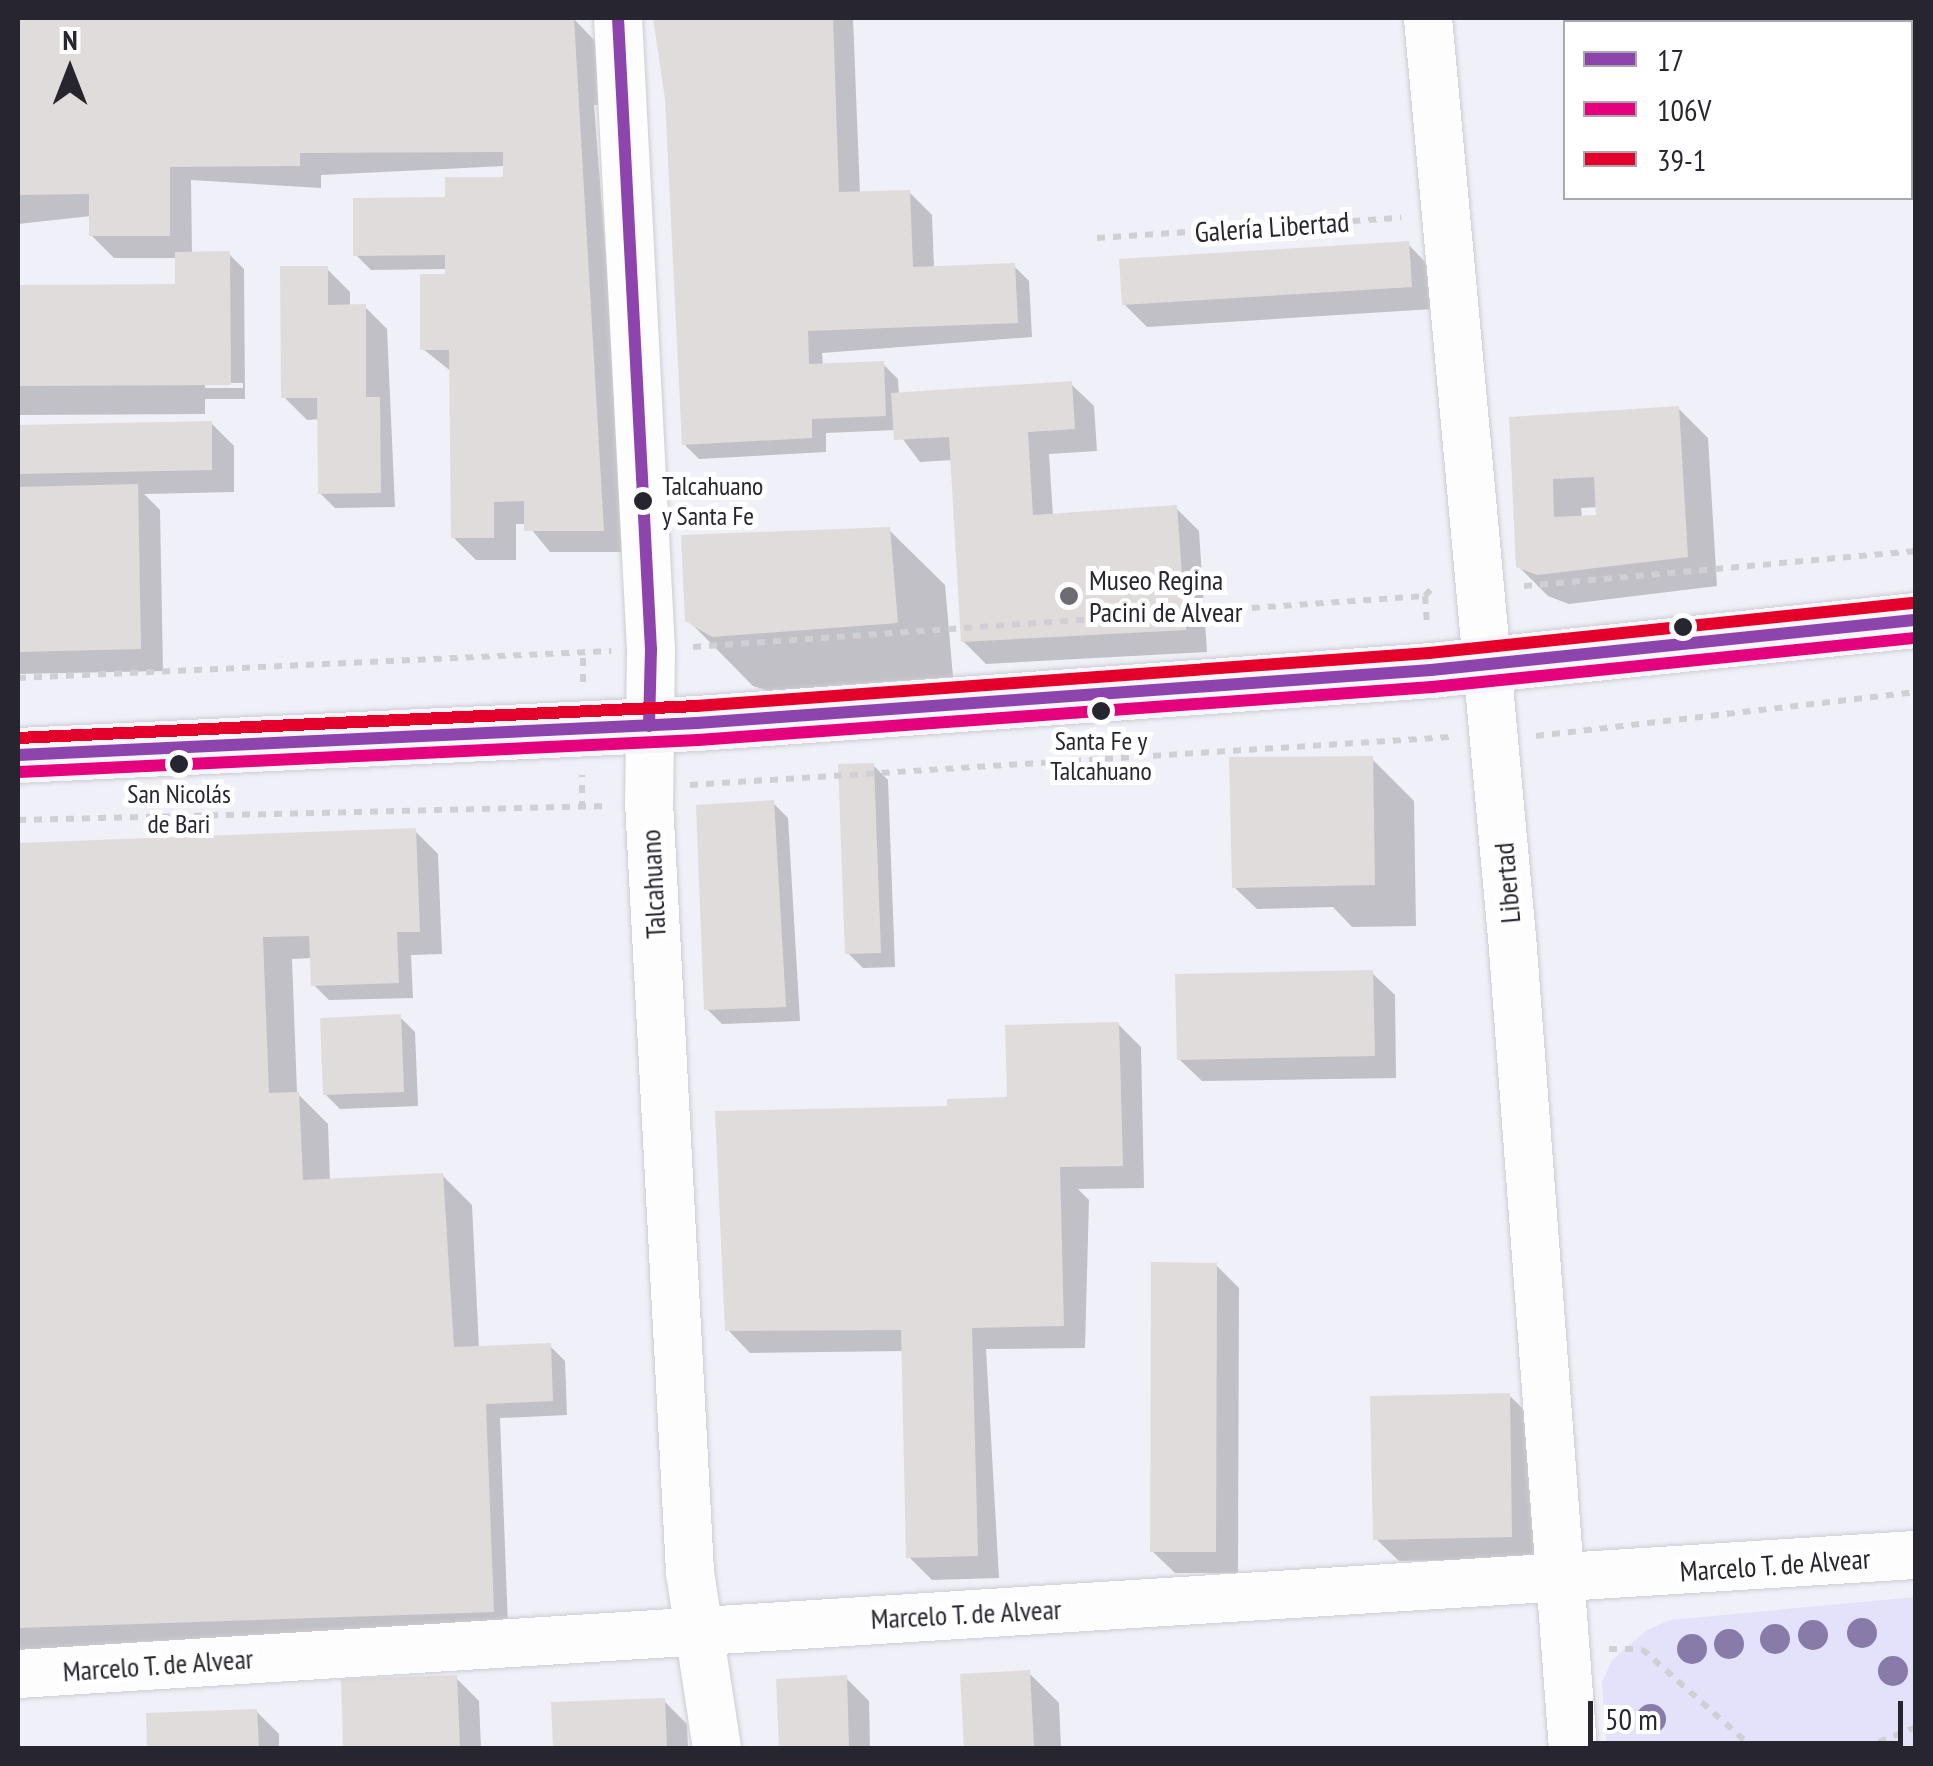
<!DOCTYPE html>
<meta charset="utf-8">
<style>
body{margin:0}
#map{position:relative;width:1933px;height:1766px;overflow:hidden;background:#f0f0f8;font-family:"PT Sans Narrow",sans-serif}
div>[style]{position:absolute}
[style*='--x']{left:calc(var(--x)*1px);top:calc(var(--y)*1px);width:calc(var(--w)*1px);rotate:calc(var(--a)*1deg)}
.green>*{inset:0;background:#e4e2fb}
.shadow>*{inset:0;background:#0003}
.building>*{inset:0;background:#e0dcdb}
.path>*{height:6px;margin-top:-3px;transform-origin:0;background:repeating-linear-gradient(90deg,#d0d0d4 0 8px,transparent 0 16px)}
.roads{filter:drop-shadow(0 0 2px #ccccd4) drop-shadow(0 0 2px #ccccd4)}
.minor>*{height:48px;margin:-24px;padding:0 24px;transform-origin:24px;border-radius:24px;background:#fdfdfe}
.secondary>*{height:55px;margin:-27.5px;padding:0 27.5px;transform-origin:27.5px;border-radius:27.5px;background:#f6f5f9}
.bus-1>*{height:12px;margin:-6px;padding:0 6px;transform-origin:6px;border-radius:6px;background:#8e44ad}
.bus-2>*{height:12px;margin:-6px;padding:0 6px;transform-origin:6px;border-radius:6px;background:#e5007d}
.bus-3>*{height:12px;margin:-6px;padding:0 6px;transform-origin:6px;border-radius:6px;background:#e4002b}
.trees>*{width:30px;height:30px;margin:-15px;border-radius:50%;background:#887aa9}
.dots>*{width:28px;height:28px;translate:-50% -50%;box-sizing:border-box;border:5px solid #fff;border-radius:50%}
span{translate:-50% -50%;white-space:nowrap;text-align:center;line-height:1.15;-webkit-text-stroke:10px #fff;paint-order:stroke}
.bus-label{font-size:26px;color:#27252f}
.left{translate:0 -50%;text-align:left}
.street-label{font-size:28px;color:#27252f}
.poi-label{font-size:28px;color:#27252f}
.frame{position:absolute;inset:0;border:20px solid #27252f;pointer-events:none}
.legend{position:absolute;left:1563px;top:20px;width:350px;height:180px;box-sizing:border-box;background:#fff;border:2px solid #a9a8ac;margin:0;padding:12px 18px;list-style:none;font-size:30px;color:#27252f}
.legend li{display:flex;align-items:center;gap:20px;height:50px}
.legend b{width:50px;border:2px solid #a9a8ac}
.north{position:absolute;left:20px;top:20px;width:100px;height:100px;-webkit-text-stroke:8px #fff;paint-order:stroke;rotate:0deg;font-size:28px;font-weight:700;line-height:40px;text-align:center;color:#27252f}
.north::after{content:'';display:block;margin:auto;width:35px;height:45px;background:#27252f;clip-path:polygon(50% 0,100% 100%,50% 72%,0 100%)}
.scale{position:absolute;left:1588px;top:1701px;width:315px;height:45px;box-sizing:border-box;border:5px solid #27252f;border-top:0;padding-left:12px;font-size:30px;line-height:35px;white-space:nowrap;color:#27252f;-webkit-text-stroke:8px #fff;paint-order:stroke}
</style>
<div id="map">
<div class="green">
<i style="clip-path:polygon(1915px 1597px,1915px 1748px,1607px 1748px,1602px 1682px,1612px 1660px,1647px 1630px,1670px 1620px)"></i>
</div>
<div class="shadow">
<i style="clip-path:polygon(evenodd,18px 18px,573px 18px,596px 42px,601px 105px,594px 105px,609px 295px,616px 302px,626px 552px,550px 552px,527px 524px,516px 524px,516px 560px,476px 560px,453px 537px,452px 372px,423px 349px,448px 269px,371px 270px,356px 255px,444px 200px,506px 179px,505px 166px,321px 175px,321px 188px,191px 180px,192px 254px,229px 254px,244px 269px,245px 399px,205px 399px,205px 414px,18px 415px,18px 287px,178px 290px,178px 258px,114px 258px,91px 235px,91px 216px,18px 224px,18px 18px,205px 383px,243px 383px,243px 388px,205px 388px,205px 383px)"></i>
<i style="clip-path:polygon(655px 18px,853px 18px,860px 194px,909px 192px,932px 215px,934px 269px,1014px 266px,1029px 281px,1032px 337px,822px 353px,823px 366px,883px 364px,898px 379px,899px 395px,1071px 384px,1094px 406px,1097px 451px,1049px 454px,1053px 516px,1176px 508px,1199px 531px,1207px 652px,986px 664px,963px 641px,953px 460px,920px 462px,896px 430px,826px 433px,826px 452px,699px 459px,684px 444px,667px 99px)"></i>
<i style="clip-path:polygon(1408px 244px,1430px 267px,1433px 309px,1147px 327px,1124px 304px)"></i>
<i style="clip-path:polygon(327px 269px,350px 292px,350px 307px,365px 307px,387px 329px,395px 507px,335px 508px,320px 493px,320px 419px,307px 420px,284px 397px)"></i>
<i style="clip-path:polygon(evenodd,1678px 408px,1708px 438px,1717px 586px,1569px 604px,1548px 596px,1518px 566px,1511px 419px,1678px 408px,1598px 507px,1598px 518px,1582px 518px,1581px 508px,1598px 507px)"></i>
<i style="clip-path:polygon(211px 423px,234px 446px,234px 492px,144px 494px,160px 510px,163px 671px,18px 674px,18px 427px)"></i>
<i style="clip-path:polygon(889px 530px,945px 585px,953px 677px,769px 691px,753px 686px,688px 620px)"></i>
<i style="clip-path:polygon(1372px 759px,1414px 801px,1416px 926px,1352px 927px,1333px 907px,1257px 909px,1234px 887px)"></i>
<i style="clip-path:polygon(873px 765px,888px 780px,895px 967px,863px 968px,848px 953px)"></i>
<i style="clip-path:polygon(773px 803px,788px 818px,800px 1021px,722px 1024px,707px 1009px)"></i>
<i style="clip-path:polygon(415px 831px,438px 854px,442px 954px,411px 955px,413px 998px,329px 1000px,314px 985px,312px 958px,292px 959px,297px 1093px,328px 1124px,330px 1181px,442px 1175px,472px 1205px,479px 1348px,550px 1346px,565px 1361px,567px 1415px,500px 1418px,508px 1626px,18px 1651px,18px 846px)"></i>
<i style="clip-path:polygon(1372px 973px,1395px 995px,1396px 1078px,1202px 1081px,1179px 1059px)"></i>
<i style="clip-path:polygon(400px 1017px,415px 1032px,418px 1106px,340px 1109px,325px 1094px)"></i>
<i style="clip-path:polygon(1118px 1024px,1141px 1047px,1144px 1188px,1078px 1189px,1089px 1200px,1085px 1348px,986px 1349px,999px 1578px,932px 1580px,909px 1557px,904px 1351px,750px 1353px,728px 1330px,946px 1108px,1010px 1100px)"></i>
<i style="clip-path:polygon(1216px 1265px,1239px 1288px,1238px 1573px,1175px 1573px,1152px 1551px)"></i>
<i style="clip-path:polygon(1509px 1395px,1532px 1418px,1534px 1559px,1399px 1561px,1376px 1539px)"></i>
<i style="clip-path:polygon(1029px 1673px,1059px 1703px,1061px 1748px,966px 1748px,962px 1676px)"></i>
<i style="clip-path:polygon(456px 1678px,479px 1701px,481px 1748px,346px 1748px,343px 1682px)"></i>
<i style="clip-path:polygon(846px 1678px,869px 1701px,870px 1748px,782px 1748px,778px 1681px)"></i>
<i style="clip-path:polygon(664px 1701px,687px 1724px,688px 1748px,555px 1748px,554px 1705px)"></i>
<i style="clip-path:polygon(256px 1711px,279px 1734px,279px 1748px,150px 1748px,149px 1715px)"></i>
</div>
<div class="building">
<i style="clip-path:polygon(18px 18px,574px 18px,604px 531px,524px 531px,524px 501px,494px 502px,494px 538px,451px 538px,449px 350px,420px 350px,420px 274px,445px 274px,445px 255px,353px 256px,353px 198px,445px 197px,445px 177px,503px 177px,503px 152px,300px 153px,300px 166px,170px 167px,170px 236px,89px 236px,89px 194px,18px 195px)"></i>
<i style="clip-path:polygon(653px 18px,833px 18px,839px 192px,910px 190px,913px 267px,1015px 263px,1018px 323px,808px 331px,809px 364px,884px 361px,886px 416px,812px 419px,812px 438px,682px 445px,665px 99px)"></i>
<i style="clip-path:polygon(1409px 241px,1412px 287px,1122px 305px,1119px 259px)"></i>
<i style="clip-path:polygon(230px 251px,231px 385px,18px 386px,18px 285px,175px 284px,175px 252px)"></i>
<i style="clip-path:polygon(280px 266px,328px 266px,328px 305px,366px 304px,366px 397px,380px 397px,381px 493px,318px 494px,317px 398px,281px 398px)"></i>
<i style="clip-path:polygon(1072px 381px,1075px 429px,1028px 432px,1033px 515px,1177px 505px,1186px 630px,961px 642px,949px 437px,894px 440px,891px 393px)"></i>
<i style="clip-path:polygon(evenodd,1679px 406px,1688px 557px,1537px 575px,1516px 567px,1509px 417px,1679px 406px,1594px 477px,1596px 515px,1554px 517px,1553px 479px,1594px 477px)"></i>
<i style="clip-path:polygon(212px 421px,212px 470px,18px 474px,18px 425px)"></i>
<i style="clip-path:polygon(138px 484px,141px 649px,18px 652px,18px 487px)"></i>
<i style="clip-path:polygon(890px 527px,898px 623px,712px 637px,685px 621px,681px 535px)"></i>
<i style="clip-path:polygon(1373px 756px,1375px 885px,1232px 888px,1229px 757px)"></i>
<i style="clip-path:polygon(874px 763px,881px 953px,845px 954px,838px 764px)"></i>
<i style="clip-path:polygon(774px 800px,786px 1007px,704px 1010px,696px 805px)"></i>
<i style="clip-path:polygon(416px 828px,420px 932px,397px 932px,399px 983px,311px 986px,309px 936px,263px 937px,269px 1093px,299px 1092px,303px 1180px,443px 1173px,454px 1347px,551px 1343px,553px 1401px,486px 1404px,494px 1612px,18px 1628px,18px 843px)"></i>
<i style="clip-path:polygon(1373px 970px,1375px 1056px,1177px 1060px,1175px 974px)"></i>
<i style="clip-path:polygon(401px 1014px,404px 1092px,323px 1095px,320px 1018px)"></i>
<i style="clip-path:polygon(1119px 1022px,1123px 1166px,1060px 1167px,1064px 1326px,972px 1328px,978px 1556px,906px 1558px,901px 1330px,725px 1331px,715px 1111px,947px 1106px,947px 1099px,1007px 1097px,1005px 1025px)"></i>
<i style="clip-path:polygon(1151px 1262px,1217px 1263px,1216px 1552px,1150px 1552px)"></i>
<i style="clip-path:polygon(1510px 1393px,1512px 1537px,1373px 1540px,1370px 1396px)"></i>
<i style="clip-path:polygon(1030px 1670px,1034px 1748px,964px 1748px,960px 1674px)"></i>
<i style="clip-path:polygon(457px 1675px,460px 1748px,343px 1748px,341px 1679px)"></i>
<i style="clip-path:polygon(847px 1675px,849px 1748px,779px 1748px,776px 1679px)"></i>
<i style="clip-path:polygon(665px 1698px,667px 1748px,553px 1748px,551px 1702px)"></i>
<i style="clip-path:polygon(257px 1709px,259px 1748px,147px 1748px,146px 1713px)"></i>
</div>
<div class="path">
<i style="--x:1097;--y:238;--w:305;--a:-3.8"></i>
<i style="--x:1524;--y:586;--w:394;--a:-5.1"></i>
<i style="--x:1425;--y:596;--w:28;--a:86"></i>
<i style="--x:693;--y:647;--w:734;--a:-3.99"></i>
<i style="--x:1425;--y:596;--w:13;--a:-48"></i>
<i style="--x:18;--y:678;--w:594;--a:-2.61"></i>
<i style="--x:583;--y:682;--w:30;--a:-90"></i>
<i style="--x:1536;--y:736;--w:383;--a:-6.6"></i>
<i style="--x:690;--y:785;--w:762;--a:-3.61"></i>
<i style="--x:582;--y:809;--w:34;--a:-90"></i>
<i style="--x:18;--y:820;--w:588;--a:-1.36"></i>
<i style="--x:1609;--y:1649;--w:33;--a:0"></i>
<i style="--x:1642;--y:1649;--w:149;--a:41.7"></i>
<i style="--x:1864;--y:1748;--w:56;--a:-22"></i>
</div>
<div class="roads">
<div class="minor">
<i style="--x:618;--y:18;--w:632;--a:87.01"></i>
<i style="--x:651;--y:649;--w:153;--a:90.7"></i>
<i style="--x:649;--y:802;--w:771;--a:86.95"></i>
<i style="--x:690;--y:1572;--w:178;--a:81.3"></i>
<i style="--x:1428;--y:18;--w:935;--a:84.78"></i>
<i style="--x:1513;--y:949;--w:801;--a:85.71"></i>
<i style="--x:18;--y:1674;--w:1902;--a:-3.59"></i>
</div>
<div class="secondary">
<i style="--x:18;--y:755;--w:680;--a:-2.7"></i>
<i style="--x:697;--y:723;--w:736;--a:-4.13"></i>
<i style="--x:1431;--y:670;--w:488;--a:-5.9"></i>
</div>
</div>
<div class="bus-1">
<i style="--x:618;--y:18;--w:632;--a:87.01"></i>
<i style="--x:651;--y:649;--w:77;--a:91.5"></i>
<i style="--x:18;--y:755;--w:680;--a:-2.7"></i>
<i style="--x:697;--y:723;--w:736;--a:-4.13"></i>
<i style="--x:1431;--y:670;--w:488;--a:-5.9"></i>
</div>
<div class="bus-2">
<i style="--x:19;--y:772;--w:680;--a:-2.7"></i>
<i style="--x:698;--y:740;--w:736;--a:-4.13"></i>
<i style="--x:1432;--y:687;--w:486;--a:-5.8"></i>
</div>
<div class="bus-3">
<i style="--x:18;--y:738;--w:679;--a:-2.7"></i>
<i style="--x:696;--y:706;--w:735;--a:-4.14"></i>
<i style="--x:1429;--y:653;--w:488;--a:-5.9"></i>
</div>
<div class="trees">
<i style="left:1862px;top:1633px"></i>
<i style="left:1813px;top:1635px"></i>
<i style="left:1775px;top:1639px"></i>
<i style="left:1729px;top:1644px"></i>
<i style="left:1692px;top:1649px"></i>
<i style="left:1893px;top:1671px"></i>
<i style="left:1651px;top:1719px"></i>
</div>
<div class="dots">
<i style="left:643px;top:501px;background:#27252f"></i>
<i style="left:1069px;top:596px;background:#6d6c75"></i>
<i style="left:1683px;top:627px;background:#27252f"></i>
<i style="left:1101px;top:711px;background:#27252f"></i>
<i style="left:179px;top:764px;background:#27252f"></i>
</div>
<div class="bus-label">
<span class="left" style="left:662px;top:501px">Talcahuano<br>y Santa Fe</span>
<span style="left:1101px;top:756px">Santa Fe y<br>Talcahuano</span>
<span style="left:179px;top:809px">San Nicolás<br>de Bari</span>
</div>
<div class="street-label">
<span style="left:1272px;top:227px;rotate:-4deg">Galería Libertad</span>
<span style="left:1507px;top:883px;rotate:-95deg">Libertad</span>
<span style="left:653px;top:884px;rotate:-93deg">Talcahuano</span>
<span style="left:1775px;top:1565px;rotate:-4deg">Marcelo T. de Alvear</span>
<span style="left:966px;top:1614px;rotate:-3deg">Marcelo T. de Alvear</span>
<span style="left:158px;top:1665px;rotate:-4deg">Marcelo T. de Alvear</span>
</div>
<div class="poi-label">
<span class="left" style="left:1089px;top:596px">Museo Regina<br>Pacini de Alvear</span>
</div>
<div class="frame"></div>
<ul class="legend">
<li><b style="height:12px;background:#8e44ad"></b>17</li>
<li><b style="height:12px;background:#e5007d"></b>106V</li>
<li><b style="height:12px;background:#e4002b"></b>39-1</li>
</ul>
<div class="north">N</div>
<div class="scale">50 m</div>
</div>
